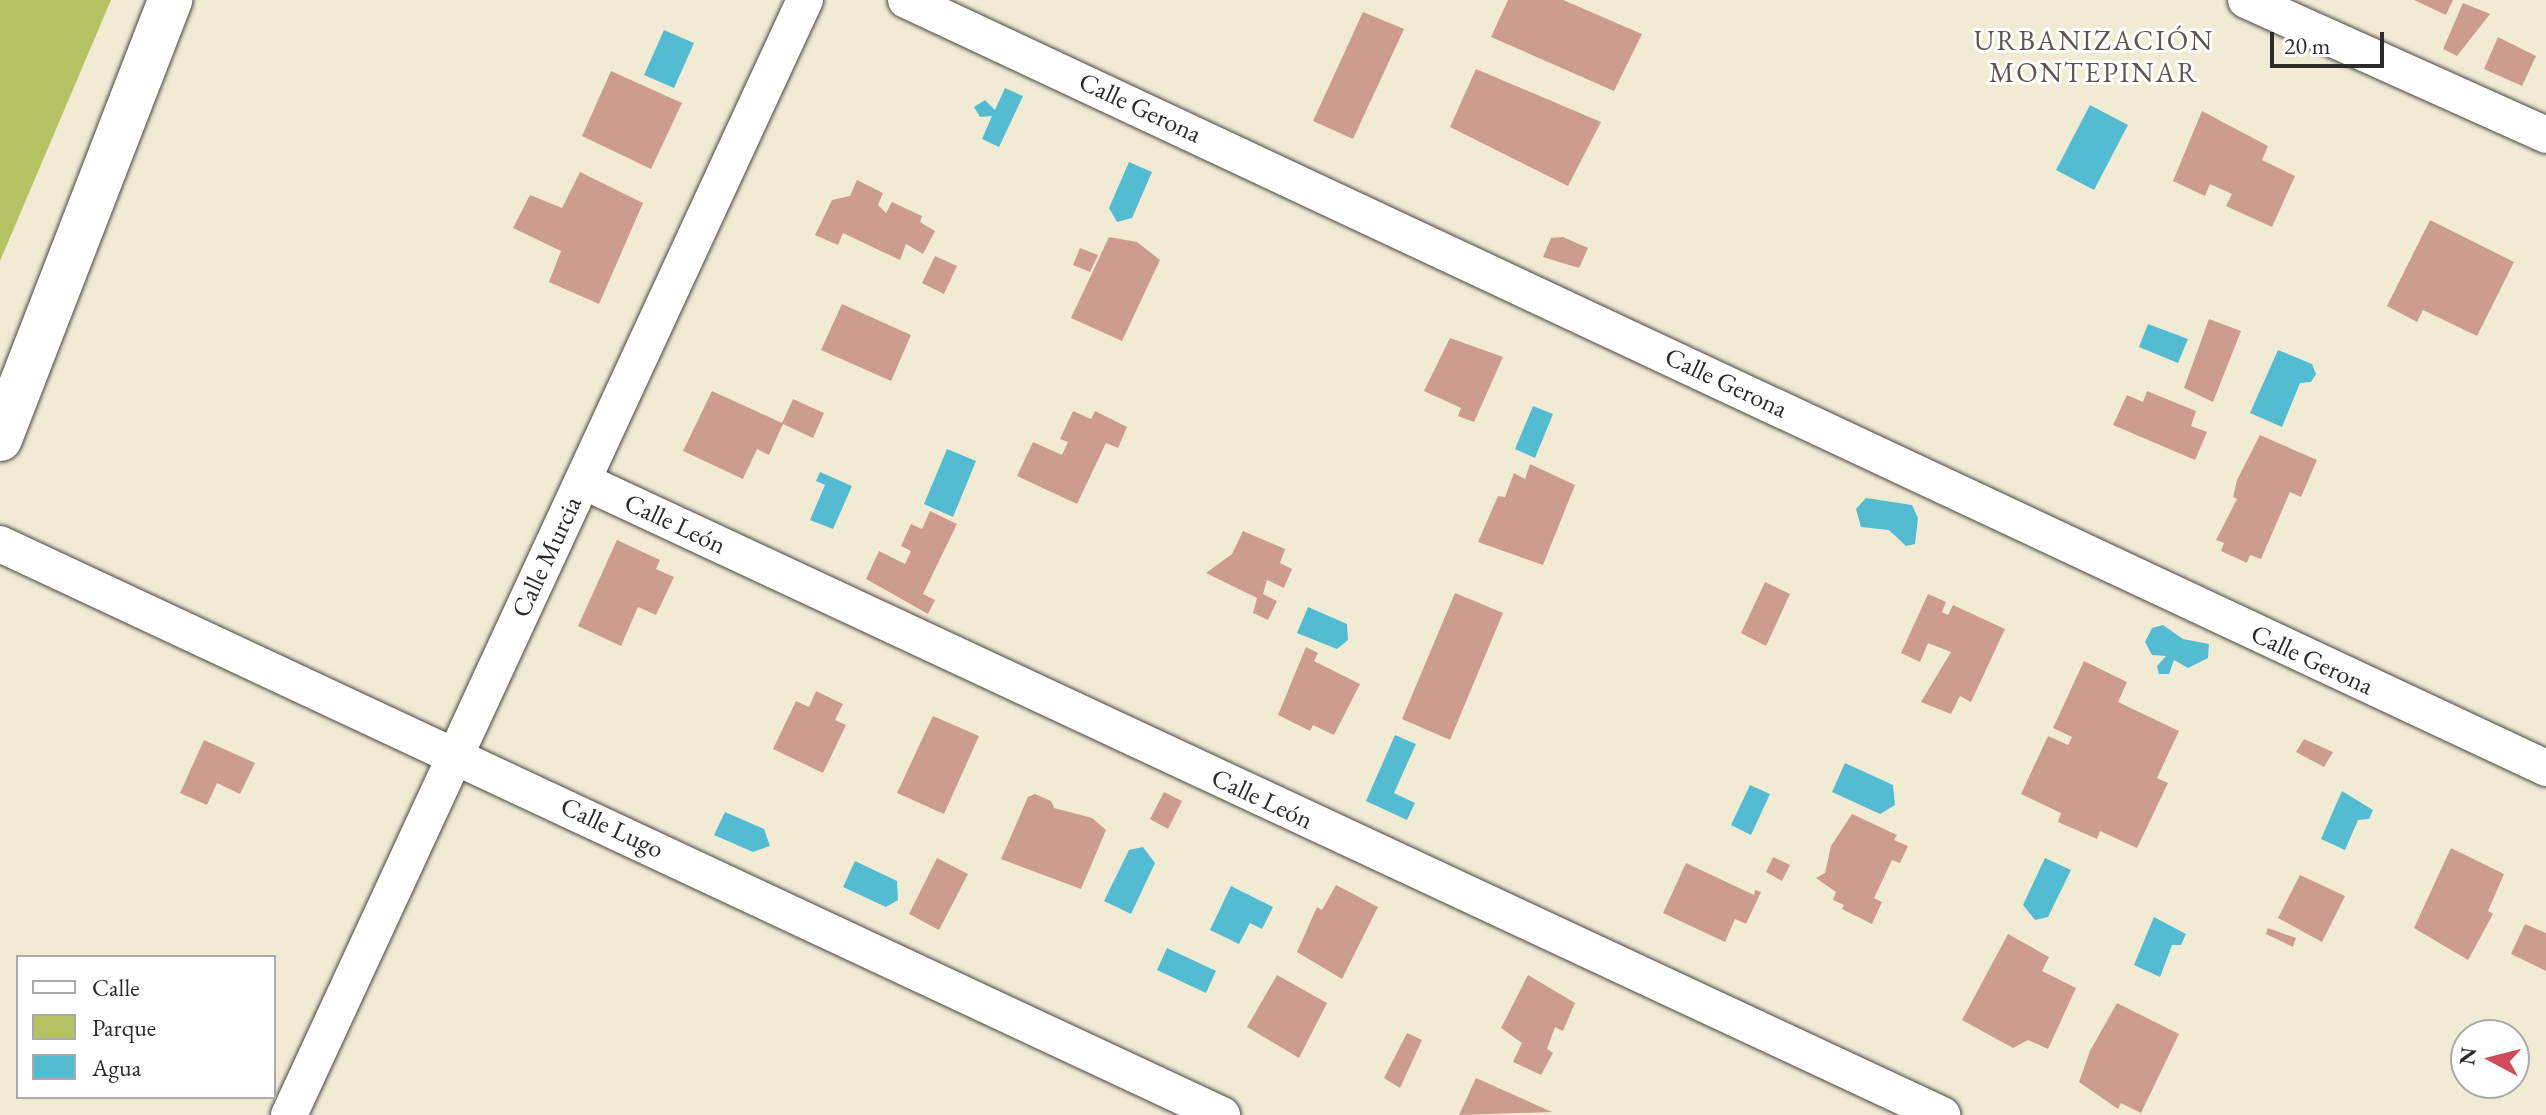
<!DOCTYPE html>
<meta charset="utf-8">
<style>
body{margin:0}
#map{position:relative;width:2546px;height:1115px;overflow:hidden;background:#f2ebd4;font-family:"EB Garamond",serif}
div>[style]{position:absolute}
[style*='--x']{left:calc(var(--x)*1px);top:calc(var(--y)*1px);width:calc(var(--w)*1px);rotate:calc(var(--a)*1deg)}
.green>*{inset:0;background:#b6c365}
.water>*{inset:0;background:#54bcd2}
.building>*{inset:0;background:#cc9d8f}
.roads{filter:drop-shadow(0 0 2px #494844) drop-shadow(0 0 2px #494844)}
.minor>*{height:36px;margin:-18px;padding:0 18px;transform-origin:18px;border-radius:18px;background:#fff}
.tertiary>*{height:44px;margin:-22px;padding:0 22px;transform-origin:22px;border-radius:22px;background:#fff}
span{translate:-50% -50%;white-space:nowrap;text-align:center;line-height:1.15;-webkit-text-stroke:6px #fff;paint-order:stroke}
.street-label{font-size:26px;color:#2b2b2b}
.neighbourhood-label{font-size:28px;color:#63534e;letter-spacing:2px}
.legend{position:absolute;left:16px;top:955px;width:260px;height:144px;box-sizing:border-box;background:#fff;border:2px solid #aaa;margin:0;padding:10px 14px;list-style:none;font-size:24px;color:#2b2b2b}
.legend li{display:flex;align-items:center;gap:16px;height:40px}
.legend b{width:40px;border:2px solid #aaa}
.north{position:absolute;left:2450px;top:1019px;width:80px;height:80px;box-sizing:border-box;background:#fff;border:2px solid #aaa;border-radius:50%;rotate:277deg;font-size:22px;font-weight:700;line-height:32px;text-align:center;color:#2b2b2b}
.north::after{content:'';display:block;margin:auto;width:28px;height:36px;background:#d1495b;clip-path:polygon(50% 0,100% 100%,50% 72%,0 100%)}
.scale{position:absolute;left:2270px;top:32px;width:114px;height:36px;box-sizing:border-box;border:4px solid #2b2b2b;border-top:0;padding-left:10px;font-size:24px;line-height:28px;white-space:nowrap;color:#2b2b2b;-webkit-text-stroke:6px #fff;paint-order:stroke}
</style>
<div id="map">
<div class="green">
<i style="clip-path:polygon(0 0,111px 0,0 261px)"></i>
</div>
<div class="water">
<i style="clip-path:polygon(664px 30px,694px 43px,674px 88px,644px 75px)"></i>
<i style="clip-path:polygon(1005px 88px,1023px 96px,999px 147px,982px 139px,992px 116px,980px 117px,974px 107px,985px 100px,995px 110px)"></i>
<i style="clip-path:polygon(2090px 105px,2128px 125px,2094px 190px,2056px 170px)"></i>
<i style="clip-path:polygon(1129px 162px,1152px 172px,1132px 218px,1117px 222px,1109px 208px)"></i>
<i style="clip-path:polygon(2148px 324px,2188px 339px,2178px 363px,2139px 347px)"></i>
<i style="clip-path:polygon(2278px 350px,2312px 364px,2316px 374px,2311px 382px,2300px 383px,2282px 427px,2250px 413px)"></i>
<i style="clip-path:polygon(1533px 406px,1553px 414px,1535px 458px,1515px 449px)"></i>
<i style="clip-path:polygon(947px 449px,976px 461px,953px 517px,924px 504px)"></i>
<i style="clip-path:polygon(820px 472px,852px 486px,833px 529px,810px 520px,825px 485px,816px 481px)"></i>
<i style="clip-path:polygon(1866px 498px,1912px 505px,1918px 518px,1915px 544px,1906px 546px,1889px 530px,1861px 527px,1856px 509px)"></i>
<i style="clip-path:polygon(1308px 607px,1347px 624px,1348px 640px,1337px 649px,1297px 633px)"></i>
<i style="clip-path:polygon(2163px 625px,2183px 639px,2209px 644px,2208px 658px,2188px 668px,2174px 660px,2169px 674px,2159px 674px,2157px 666px,2166px 656px,2152px 655px,2145px 642px,2152px 628px)"></i>
<i style="clip-path:polygon(1395px 735px,1416px 744px,1394px 793px,1415px 803px,1407px 820px,1366px 801px)"></i>
<i style="clip-path:polygon(1845px 763px,1893px 785px,1895px 805px,1880px 814px,1832px 792px)"></i>
<i style="clip-path:polygon(1750px 785px,1770px 794px,1751px 835px,1731px 825px)"></i>
<i style="clip-path:polygon(2342px 791px,2373px 810px,2369px 819px,2358px 820px,2345px 850px,2321px 839px)"></i>
<i style="clip-path:polygon(725px 812px,764px 829px,770px 846px,753px 852px,714px 835px)"></i>
<i style="clip-path:polygon(1143px 847px,1155px 863px,1131px 914px,1104px 901px,1129px 850px)"></i>
<i style="clip-path:polygon(2045px 858px,2071px 870px,2048px 917px,2035px 920px,2023px 905px)"></i>
<i style="clip-path:polygon(855px 861px,897px 881px,898px 900px,886px 907px,843px 887px)"></i>
<i style="clip-path:polygon(1231px 886px,1273px 907px,1262px 929px,1250px 923px,1239px 944px,1210px 930px)"></i>
<i style="clip-path:polygon(2154px 917px,2186px 934px,2181px 945px,2172px 945px,2160px 977px,2134px 965px)"></i>
<i style="clip-path:polygon(1167px 948px,1216px 971px,1206px 993px,1157px 970px)"></i>
</div>
<div class="building">
<i style="clip-path:polygon(1508px 0,1563px 0,1642px 34px,1614px 91px,1491px 37px)"></i>
<i style="clip-path:polygon(2414px 0,2453px 0,2446px 15px)"></i>
<i style="clip-path:polygon(2463px 3px,2490px 14px,2457px 56px,2443px 49px)"></i>
<i style="clip-path:polygon(1363px 12px,1404px 29px,1353px 139px,1313px 121px)"></i>
<i style="clip-path:polygon(2498px 37px,2536px 56px,2522px 86px,2484px 69px)"></i>
<i style="clip-path:polygon(1476px 69px,1601px 122px,1568px 186px,1450px 127px)"></i>
<i style="clip-path:polygon(611px 71px,682px 103px,651px 169px,582px 136px)"></i>
<i style="clip-path:polygon(2202px 111px,2268px 146px,2262px 160px,2295px 176px,2272px 227px,2226px 206px,2232px 194px,2210px 184px,2205px 196px,2173px 181px)"></i>
<i style="clip-path:polygon(580px 172px,643px 203px,599px 304px,549px 282px,561px 251px,513px 228px,530px 195px,562px 208px)"></i>
<i style="clip-path:polygon(857px 180px,883px 193px,878px 205px,886px 213px,892px 202px,922px 216px,920px 222px,935px 231px,923px 254px,906px 244px,900px 260px,843px 233px,838px 245px,815px 235px,832px 200px,850px 196px)"></i>
<i style="clip-path:polygon(2430px 220px,2514px 262px,2477px 336px,2423px 310px,2417px 322px,2387px 306px)"></i>
<i style="clip-path:polygon(1109px 237px,1137px 242px,1160px 260px,1122px 341px,1071px 318px)"></i>
<i style="clip-path:polygon(1563px 237px,1588px 248px,1579px 268px,1543px 257px,1551px 238px)"></i>
<i style="clip-path:polygon(1080px 248px,1098px 255px,1090px 272px,1073px 265px)"></i>
<i style="clip-path:polygon(935px 256px,957px 266px,944px 294px,922px 283px)"></i>
<i style="clip-path:polygon(842px 304px,911px 335px,891px 381px,821px 350px)"></i>
<i style="clip-path:polygon(2209px 319px,2241px 331px,2213px 402px,2184px 388px)"></i>
<i style="clip-path:polygon(1450px 338px,1503px 357px,1474px 422px,1458px 416px,1461px 408px,1424px 391px)"></i>
<i style="clip-path:polygon(712px 391px,782px 423px,793px 399px,824px 413px,813px 438px,783px 424px,769px 455px,757px 449px,743px 479px,683px 451px)"></i>
<i style="clip-path:polygon(2147px 391px,2196px 411px,2191px 426px,2207px 432px,2195px 460px,2113px 425px,2127px 395px,2143px 402px)"></i>
<i style="clip-path:polygon(1073px 411px,1091px 419px,1095px 411px,1127px 427px,1118px 448px,1106px 443px,1077px 504px,1017px 476px,1033px 442px,1062px 455px,1068px 442px,1060px 439px)"></i>
<i style="clip-path:polygon(2260px 435px,2317px 460px,2301px 497px,2290px 492px,2261px 559px,2250px 555px,2247px 563px,2221px 551px,2224px 543px,2216px 540px,2237px 499px,2233px 497px,2237px 480px)"></i>
<i style="clip-path:polygon(1530px 464px,1575px 485px,1543px 565px,1478px 542px,1498px 496px,1505px 497px,1514px 473px,1525px 479px)"></i>
<i style="clip-path:polygon(930px 511px,957px 524px,923px 594px,935px 600px,928px 614px,866px 579px,879px 551px,905px 564px,911px 551px,901px 546px,911px 524px,922px 529px)"></i>
<i style="clip-path:polygon(1243px 531px,1285px 549px,1280px 563px,1292px 569px,1284px 588px,1267px 580px,1263px 594px,1277px 601px,1268px 620px,1253px 613px,1257px 598px,1206px 573px,1232px 554px)"></i>
<i style="clip-path:polygon(617px 540px,660px 560px,656px 569px,674px 577px,656px 615px,638px 607px,621px 646px,578px 626px)"></i>
<i style="clip-path:polygon(1765px 582px,1790px 594px,1766px 646px,1741px 633px)"></i>
<i style="clip-path:polygon(1455px 593px,1503px 613px,1450px 740px,1402px 719px)"></i>
<i style="clip-path:polygon(1928px 594px,1946px 602px,1942px 612px,1948px 615px,1953px 605px,2005px 629px,1971px 702px,1960px 696px,1951px 714px,1921px 702px,1951px 652px,1928px 643px,1920px 662px,1901px 653px)"></i>
<i style="clip-path:polygon(1306px 647px,1318px 653px,1314px 661px,1360px 684px,1334px 735px,1313px 725px,1310px 731px,1278px 715px)"></i>
<i style="clip-path:polygon(2084px 661px,2127px 682px,2118px 702px,2179px 731px,2157px 778px,2168px 783px,2137px 848px,2100px 831px,2097px 839px,2058px 822px,2061px 813px,2021px 794px,2048px 736px,2068px 745px,2072px 737px,2053px 728px)"></i>
<i style="clip-path:polygon(816px 691px,843px 704px,835px 720px,846px 725px,823px 773px,773px 749px,796px 701px,809px 707px)"></i>
<i style="clip-path:polygon(933px 716px,979px 736px,944px 814px,897px 793px)"></i>
<i style="clip-path:polygon(2304px 739px,2333px 752px,2324px 767px,2296px 752px)"></i>
<i style="clip-path:polygon(204px 740px,255px 763px,240px 794px,217px 783px,207px 805px,180px 793px)"></i>
<i style="clip-path:polygon(1164px 792px,1182px 801px,1168px 829px,1150px 819px)"></i>
<i style="clip-path:polygon(1035px 794px,1051px 801px,1054px 808px,1092px 818px,1106px 830px,1081px 889px,1001px 859px,1028px 797px)"></i>
<i style="clip-path:polygon(1852px 814px,1897px 835px,1894px 840px,1908px 846px,1900px 863px,1892px 860px,1874px 898px,1882px 902px,1872px 924px,1842px 909px,1844px 905px,1833px 900px,1836px 892px,1816px 878px,1825px 873px,1831px 846px)"></i>
<i style="clip-path:polygon(2451px 848px,2504px 874px,2488px 911px,2493px 914px,2468px 960px,2414px 928px)"></i>
<i style="clip-path:polygon(1773px 857px,1790px 865px,1782px 881px,1766px 872px)"></i>
<i style="clip-path:polygon(937px 858px,968px 874px,939px 930px,909px 914px)"></i>
<i style="clip-path:polygon(1686px 863px,1754px 895px,1755px 890px,1761px 892px,1746px 924px,1735px 919px,1725px 942px,1663px 913px)"></i>
<i style="clip-path:polygon(2300px 875px,2345px 896px,2322px 942px,2278px 918px)"></i>
<i style="clip-path:polygon(1336px 885px,1378px 907px,1342px 979px,1297px 952px,1317px 907px,1322px 910px)"></i>
<i style="clip-path:polygon(2525px 924px,2546px 933px,2546px 971px,2511px 954px)"></i>
<i style="clip-path:polygon(2268px 928px,2296px 938px,2293px 947px,2266px 934px)"></i>
<i style="clip-path:polygon(2008px 934px,2049px 957px,2042px 971px,2076px 988px,2048px 1049px,2028px 1040px,2013px 1048px,1962px 1020px)"></i>
<i style="clip-path:polygon(1277px 975px,1327px 1003px,1299px 1058px,1247px 1027px)"></i>
<i style="clip-path:polygon(1528px 975px,1575px 1003px,1563px 1031px,1555px 1027px,1547px 1049px,1553px 1053px,1541px 1075px,1513px 1062px,1522px 1043px,1501px 1028px)"></i>
<i style="clip-path:polygon(2117px 1003px,2179px 1034px,2141px 1113px,2121px 1103px,2118px 1109px,2079px 1082px,2090px 1051px)"></i>
<i style="clip-path:polygon(1407px 1033px,1422px 1040px,1400px 1088px,1384px 1078px)"></i>
<i style="clip-path:polygon(1476px 1078px,1552px 1112px,1459px 1115px)"></i>
</div>
<div class="roads">
<div class="minor">
<i style="--x:906;--y:0;--w:1811;--a:25.09"></i>
<i style="--x:2246;--y:0;--w:329;--a:24.2"></i>
<i style="--x:583;--y:481;--w:1500;--a:25.01"></i>
<i style="--x:0;--y:544;--w:1349;--a:25.05"></i>
<i style="--x:289;--y:1115;--w:1229;--a:-65.17"></i>
</div>
<div class="tertiary">
<i style="--x:0;--y:439;--w:471;--a:-68.8"></i>
</div>
</div>
<div class="street-label">
<span style="left:1140px;top:108px;rotate:25deg">Calle Gerona</span>
<span style="left:1726px;top:383px;rotate:25deg">Calle Gerona</span>
<span style="left:675px;top:524px;rotate:25deg">Calle León</span>
<span style="left:547px;top:557px;rotate:-65deg">Calle Murcia</span>
<span style="left:2312px;top:660px;rotate:25deg">Calle Gerona</span>
<span style="left:1262px;top:799px;rotate:25deg">Calle León</span>
<span style="left:612px;top:828px;rotate:25deg">Calle Lugo</span>
</div>
<div class="neighbourhood-label">
<span style="left:2094px;top:56px">URBANIZACIÓN<br>MONTEPINAR</span>
</div>
<ul class="legend">
<li><b style="height:10px;background:#fff"></b>Calle</li>
<li><b style="height:22px;background:#b6c365"></b>Parque</li>
<li><b style="height:22px;background:#54bcd2"></b>Agua</li>
</ul>
<div class="north">N</div>
<div class="scale">20 m</div>
</div>
